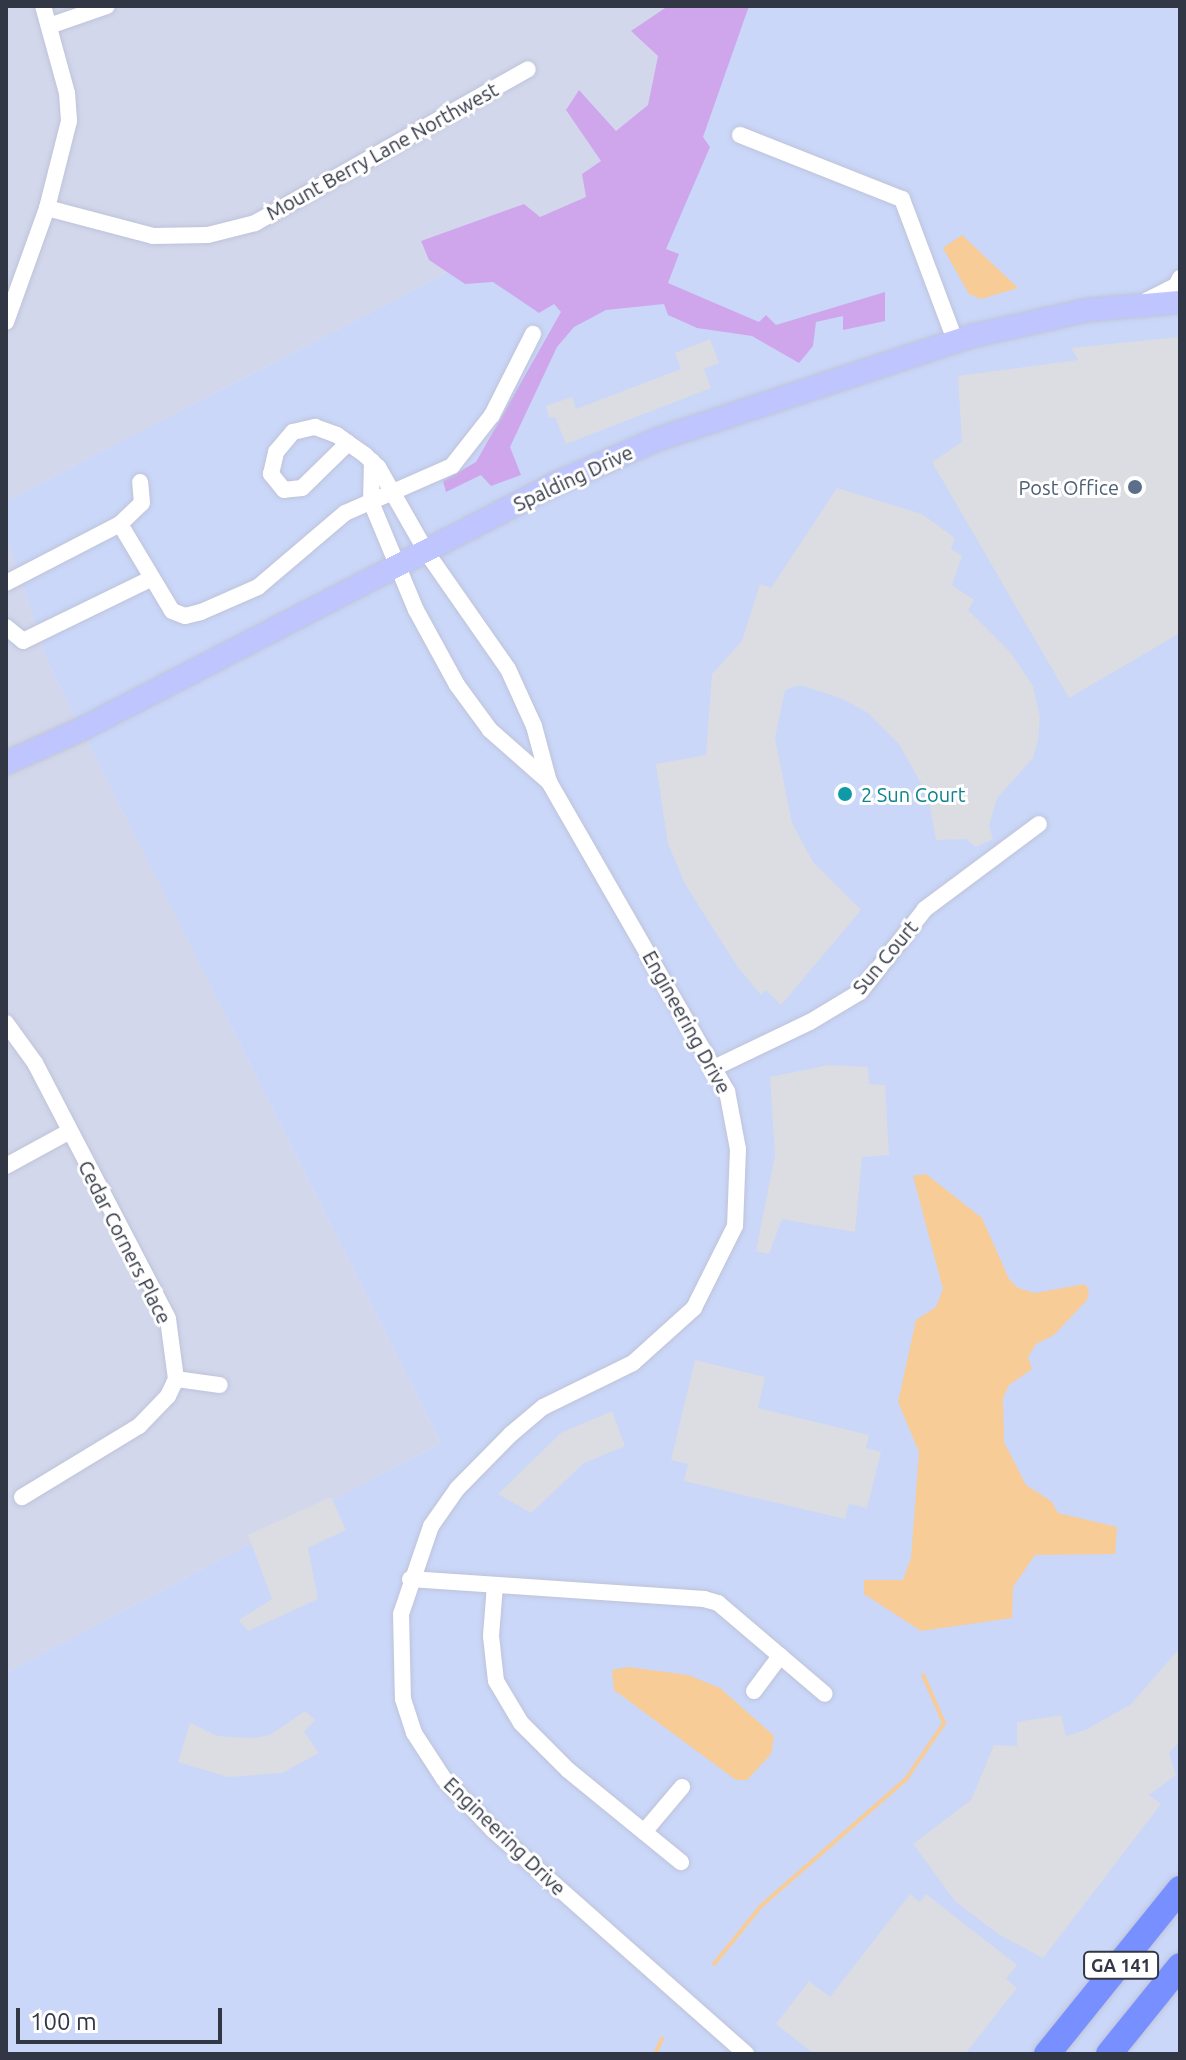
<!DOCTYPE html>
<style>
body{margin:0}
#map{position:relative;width:1186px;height:2060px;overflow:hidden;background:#e2e4f3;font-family:Ubuntu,sans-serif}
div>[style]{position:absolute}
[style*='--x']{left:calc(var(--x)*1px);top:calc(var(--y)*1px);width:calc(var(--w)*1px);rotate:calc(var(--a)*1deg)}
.residential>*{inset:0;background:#d3d7eb}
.commercial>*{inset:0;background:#cad7f8}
.green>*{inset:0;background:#cfa6ec}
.parking>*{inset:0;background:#dbdde2}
.water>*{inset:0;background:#f7cc97}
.stream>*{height:4px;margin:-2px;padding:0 2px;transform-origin:2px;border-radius:2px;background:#f7cc97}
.roads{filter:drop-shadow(0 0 2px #bec3da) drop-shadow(0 0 2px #bec3da)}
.minor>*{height:16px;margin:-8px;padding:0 8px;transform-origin:8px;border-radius:8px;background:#fff}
.secondary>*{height:22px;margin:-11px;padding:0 11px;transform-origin:11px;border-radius:11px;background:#bfc6ff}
.trunk>*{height:26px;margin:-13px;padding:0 13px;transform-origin:13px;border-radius:13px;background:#778fff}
.dots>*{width:22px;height:22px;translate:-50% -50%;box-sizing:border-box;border:4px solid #fff;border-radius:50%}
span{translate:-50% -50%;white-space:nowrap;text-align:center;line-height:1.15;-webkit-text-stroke:6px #fff;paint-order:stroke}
.shield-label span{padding:2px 6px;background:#fff;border:2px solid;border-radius:6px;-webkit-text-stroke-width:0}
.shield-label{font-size:18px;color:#323745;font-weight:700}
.street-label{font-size:20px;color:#323745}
.service-label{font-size:20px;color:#4e5e75}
.right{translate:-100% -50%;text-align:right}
.culture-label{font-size:20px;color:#0d838f}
.left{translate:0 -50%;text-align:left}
.frame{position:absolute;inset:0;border:8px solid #323745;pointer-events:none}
.scale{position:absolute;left:16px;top:2008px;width:206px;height:36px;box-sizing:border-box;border:4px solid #323745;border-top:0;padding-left:10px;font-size:24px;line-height:28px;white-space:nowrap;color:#323745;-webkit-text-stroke:6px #fff;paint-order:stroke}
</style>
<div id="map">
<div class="residential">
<i style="clip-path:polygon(6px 6px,705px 6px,639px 174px,6px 501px)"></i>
<i style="clip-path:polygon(6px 535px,49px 665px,441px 1443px,6px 1673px)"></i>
</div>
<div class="commercial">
<i style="clip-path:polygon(705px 6px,1180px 6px,1180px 2054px,6px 2054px,6px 1673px,441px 1443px,49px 665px,6px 535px,6px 501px,639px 174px)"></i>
</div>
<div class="green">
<i style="clip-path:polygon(668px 6px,749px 6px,703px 137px,710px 147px,666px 249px,679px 254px,668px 283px,759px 322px,766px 315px,776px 325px,885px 292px,885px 321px,843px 330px,843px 316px,816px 322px,813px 346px,799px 363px,752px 336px,697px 328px,668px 315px,664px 304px,606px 310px,574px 327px,557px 347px,510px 447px,521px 475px,491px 486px,481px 475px,446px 492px,443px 481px,476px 462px,561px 312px,554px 304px,539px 313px,493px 282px,465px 284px,429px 260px,421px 241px,524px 204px,540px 217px,586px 197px,582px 174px,601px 161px,566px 110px,579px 90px,616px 131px,648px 105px,658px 56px,631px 31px)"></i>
</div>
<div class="parking">
<i style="clip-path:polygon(1180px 337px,1180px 633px,1069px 698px,932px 462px,962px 442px,958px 376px,1078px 360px,1071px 348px)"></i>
<i style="clip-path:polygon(710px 339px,719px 363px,704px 369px,711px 388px,566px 444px,555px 417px,549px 418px,546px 406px,572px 397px,576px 409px,681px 369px,675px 353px)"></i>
<i style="clip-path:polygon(837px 488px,922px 514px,955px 538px,951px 549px,962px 556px,952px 585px,974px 600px,968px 610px,1010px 652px,1033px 686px,1040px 717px,1038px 740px,1033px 758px,997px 798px,989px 826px,993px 839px,976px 847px,966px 839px,936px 840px,928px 796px,899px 744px,868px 713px,843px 699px,800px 685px,785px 690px,775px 738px,792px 823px,813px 862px,861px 910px,781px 1005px,766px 990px,761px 995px,737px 966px,685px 884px,668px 844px,656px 764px,706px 755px,712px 674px,742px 641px,760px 584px,771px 588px)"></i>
<i style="clip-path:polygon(829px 1065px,868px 1067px,869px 1084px,885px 1085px,889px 1155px,862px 1157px,855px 1232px,782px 1219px,769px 1254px,756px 1251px,775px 1155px,770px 1077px)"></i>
<i style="clip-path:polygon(695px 1360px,765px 1377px,758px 1408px,869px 1435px,866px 1448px,881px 1452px,867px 1508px,849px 1504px,845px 1519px,684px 1481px,688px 1464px,671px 1460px)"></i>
<i style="clip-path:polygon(612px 1411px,625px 1446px,584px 1463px,531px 1513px,498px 1494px,561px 1433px)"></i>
<i style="clip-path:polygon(331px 1497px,346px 1530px,308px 1548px,318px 1599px,248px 1631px,239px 1620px,272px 1599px,248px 1535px)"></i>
<i style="clip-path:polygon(1180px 1648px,1180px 1741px,1169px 1753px,1176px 1775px,1149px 1795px,1161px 1804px,1043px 1958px,998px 1934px,955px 1901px,913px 1844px,971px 1800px,994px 1745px,1017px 1746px,1017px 1722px,1061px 1715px,1066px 1736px,1085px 1730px,1130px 1705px)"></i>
<i style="clip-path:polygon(305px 1711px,315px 1720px,304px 1732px,319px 1753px,282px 1773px,228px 1777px,178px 1762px,190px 1723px,217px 1736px,252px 1738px,270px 1735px)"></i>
<i style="clip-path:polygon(910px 1894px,920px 1902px,926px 1894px,1017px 1965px,1006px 1979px,1017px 1988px,965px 2054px,814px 2054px,776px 2024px,809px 1981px,830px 1997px)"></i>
</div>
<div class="water">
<i style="clip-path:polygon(962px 235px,1018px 288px,981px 299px,969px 294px,943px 248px)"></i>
<i style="clip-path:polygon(926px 1174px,982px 1218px,1009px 1279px,1018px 1288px,1035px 1293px,1085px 1284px,1089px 1291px,1087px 1300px,1054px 1335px,1036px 1344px,1028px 1357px,1032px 1369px,1009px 1385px,1003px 1398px,1004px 1442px,1026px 1485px,1051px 1501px,1058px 1513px,1117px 1527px,1115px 1554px,1035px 1555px,1013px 1587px,1012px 1618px,921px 1631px,864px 1594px,864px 1580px,903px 1580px,911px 1558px,919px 1452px,898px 1402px,916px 1320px,936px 1307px,943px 1289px,913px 1176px)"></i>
<i style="clip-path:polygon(628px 1667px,688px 1675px,720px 1688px,774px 1736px,771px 1754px,747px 1780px,736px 1780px,614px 1690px,612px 1670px)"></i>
</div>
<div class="stream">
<i style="--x:714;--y:1964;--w:75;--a:-51"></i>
<i style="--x:761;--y:1906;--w:193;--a:-41.2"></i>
<i style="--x:906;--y:1779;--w:68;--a:-55.8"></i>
<i style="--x:944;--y:1723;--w:52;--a:-113.6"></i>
<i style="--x:655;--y:2054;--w:17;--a:-65"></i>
</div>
<div class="roads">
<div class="minor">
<i style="--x:49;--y:26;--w:61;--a:-19"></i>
<i style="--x:740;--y:135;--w:174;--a:21.6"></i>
<i style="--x:902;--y:199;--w:151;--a:69.4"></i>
<i style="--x:47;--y:208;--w:110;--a:14.8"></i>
<i style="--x:153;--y:236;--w:55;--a:-1"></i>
<i style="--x:208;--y:235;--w:49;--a:-14.3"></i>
<i style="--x:255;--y:223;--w:313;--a:-29.4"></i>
<i style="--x:1146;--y:301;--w:34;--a:-27"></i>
<i style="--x:1176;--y:286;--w:9;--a:-63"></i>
<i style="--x:6;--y:322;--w:121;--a:-70.2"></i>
<i style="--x:47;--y:208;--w:90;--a:-75.8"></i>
<i style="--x:69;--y:121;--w:28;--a:-94"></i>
<i style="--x:67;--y:93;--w:90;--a:-105.4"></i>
<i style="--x:348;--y:443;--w:64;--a:135.6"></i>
<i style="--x:302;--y:488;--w:18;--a:174"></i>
<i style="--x:284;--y:490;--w:21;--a:-129"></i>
<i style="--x:271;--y:474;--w:23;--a:-77"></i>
<i style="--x:276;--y:452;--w:26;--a:-50"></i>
<i style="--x:293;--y:432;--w:23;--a:-13"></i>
<i style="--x:315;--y:427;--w:23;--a:20"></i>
<i style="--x:337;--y:435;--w:14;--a:36"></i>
<i style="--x:348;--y:443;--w:21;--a:35"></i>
<i style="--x:365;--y:455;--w:18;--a:43"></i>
<i style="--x:378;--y:467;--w:99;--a:60.3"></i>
<i style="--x:427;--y:553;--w:141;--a:55.1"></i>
<i style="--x:508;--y:669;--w:63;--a:65.5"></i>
<i style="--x:534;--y:726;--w:58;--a:75"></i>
<i style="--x:549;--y:782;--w:357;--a:60.1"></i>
<i style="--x:727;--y:1091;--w:59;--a:79.3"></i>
<i style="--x:738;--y:1149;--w:77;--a:92.2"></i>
<i style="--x:735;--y:1226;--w:92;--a:116.6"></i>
<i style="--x:694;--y:1308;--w:82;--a:138"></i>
<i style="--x:633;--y:1363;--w:100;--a:153.9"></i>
<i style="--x:543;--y:1407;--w:42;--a:139.8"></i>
<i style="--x:511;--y:1434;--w:77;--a:134.5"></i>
<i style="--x:457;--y:1489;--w:45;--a:125.1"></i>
<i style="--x:431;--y:1526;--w:93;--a:108.8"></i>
<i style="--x:401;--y:1614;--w:85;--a:88.7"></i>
<i style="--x:403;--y:1699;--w:36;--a:72"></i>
<i style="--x:414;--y:1733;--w:55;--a:56.9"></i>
<i style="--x:444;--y:1779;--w:71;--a:46.1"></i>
<i style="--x:493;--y:1830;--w:338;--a:41.5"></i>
<i style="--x:372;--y:461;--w:41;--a:91.4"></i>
<i style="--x:371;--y:502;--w:117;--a:67.4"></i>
<i style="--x:416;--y:610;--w:85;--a:61.3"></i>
<i style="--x:457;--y:685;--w:56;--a:53.7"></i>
<i style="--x:490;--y:730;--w:79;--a:41.4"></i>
<i style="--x:120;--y:524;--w:101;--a:59.1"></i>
<i style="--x:172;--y:611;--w:14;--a:21"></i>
<i style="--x:185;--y:616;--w:16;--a:-14"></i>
<i style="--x:201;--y:612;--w:62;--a:-23.7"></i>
<i style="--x:258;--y:587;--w:114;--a:-40.4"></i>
<i style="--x:345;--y:513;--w:117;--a:-23.7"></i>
<i style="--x:452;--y:466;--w:65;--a:-51.9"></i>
<i style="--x:492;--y:415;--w:91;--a:-63.2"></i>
<i style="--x:6;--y:583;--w:128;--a:-27.4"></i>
<i style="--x:120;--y:524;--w:30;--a:-44"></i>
<i style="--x:142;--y:503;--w:21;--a:-95"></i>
<i style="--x:6;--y:627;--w:22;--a:39"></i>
<i style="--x:23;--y:641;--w:141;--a:-26"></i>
<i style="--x:6;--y:1023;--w:49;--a:54.1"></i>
<i style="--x:35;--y:1063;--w:288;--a:62.5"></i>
<i style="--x:168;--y:1319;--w:61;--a:82.4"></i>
<i style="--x:176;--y:1379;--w:19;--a:115"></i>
<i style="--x:168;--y:1396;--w:42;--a:134"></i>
<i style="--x:139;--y:1426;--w:137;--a:148.7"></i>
<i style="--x:716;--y:1067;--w:104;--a:-25.6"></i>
<i style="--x:810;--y:1022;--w:58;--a:-31"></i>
<i style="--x:860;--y:992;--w:105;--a:-51.9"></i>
<i style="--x:925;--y:909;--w:142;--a:-36.7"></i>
<i style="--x:6;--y:1166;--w:71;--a:-28.7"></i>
<i style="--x:176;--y:1379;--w:44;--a:7.8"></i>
<i style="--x:410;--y:1579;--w:295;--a:3.9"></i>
<i style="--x:704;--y:1599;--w:15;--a:16"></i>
<i style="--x:718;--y:1603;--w:140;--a:40.4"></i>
<i style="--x:495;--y:1585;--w:51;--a:94.5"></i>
<i style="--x:491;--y:1636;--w:45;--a:83.7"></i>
<i style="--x:496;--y:1681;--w:49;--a:59.2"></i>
<i style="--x:521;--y:1723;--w:66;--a:45"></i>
<i style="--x:568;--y:1770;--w:146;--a:39.2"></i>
<i style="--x:754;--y:1691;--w:44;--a:-53.4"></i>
<i style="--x:644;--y:1832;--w:59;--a:-49.8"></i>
</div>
<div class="secondary">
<i style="--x:6;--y:763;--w:83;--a:-24.1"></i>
<i style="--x:82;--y:729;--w:535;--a:-27.38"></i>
<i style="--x:557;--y:483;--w:110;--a:-23.5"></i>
<i style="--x:658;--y:439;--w:330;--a:-18.2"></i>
<i style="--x:972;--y:336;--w:118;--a:-12.7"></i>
<i style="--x:1087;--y:310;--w:93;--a:-4.9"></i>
</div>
<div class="trunk">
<i style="--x:1047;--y:2054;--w:212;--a:-51.1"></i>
<i style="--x:1109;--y:2054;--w:113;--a:-51.1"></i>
</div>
</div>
<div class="dots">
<i style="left:1135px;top:487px;background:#5c6f8a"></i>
<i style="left:845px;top:794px;background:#0f9aa8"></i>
</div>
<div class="shield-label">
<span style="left:1121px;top:1965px">GA 141</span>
</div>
<div class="street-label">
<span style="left:382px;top:151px;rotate:-29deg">Mount Berry Lane Northwest</span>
<span style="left:573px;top:478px;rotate:-25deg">Spalding Drive</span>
<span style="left:885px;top:957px;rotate:-50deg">Sun Court</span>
<span style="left:687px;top:1022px;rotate:61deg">Engineering Drive</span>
<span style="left:125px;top:1242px;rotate:63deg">Cedar Corners Place</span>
<span style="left:505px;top:1836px;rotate:44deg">Engineering Drive</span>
</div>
<div class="service-label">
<span class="right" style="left:1119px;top:487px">Post Office</span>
</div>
<div class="culture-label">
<span class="left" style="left:861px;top:794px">2 Sun Court</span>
</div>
<div class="frame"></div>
<div class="scale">100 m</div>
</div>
